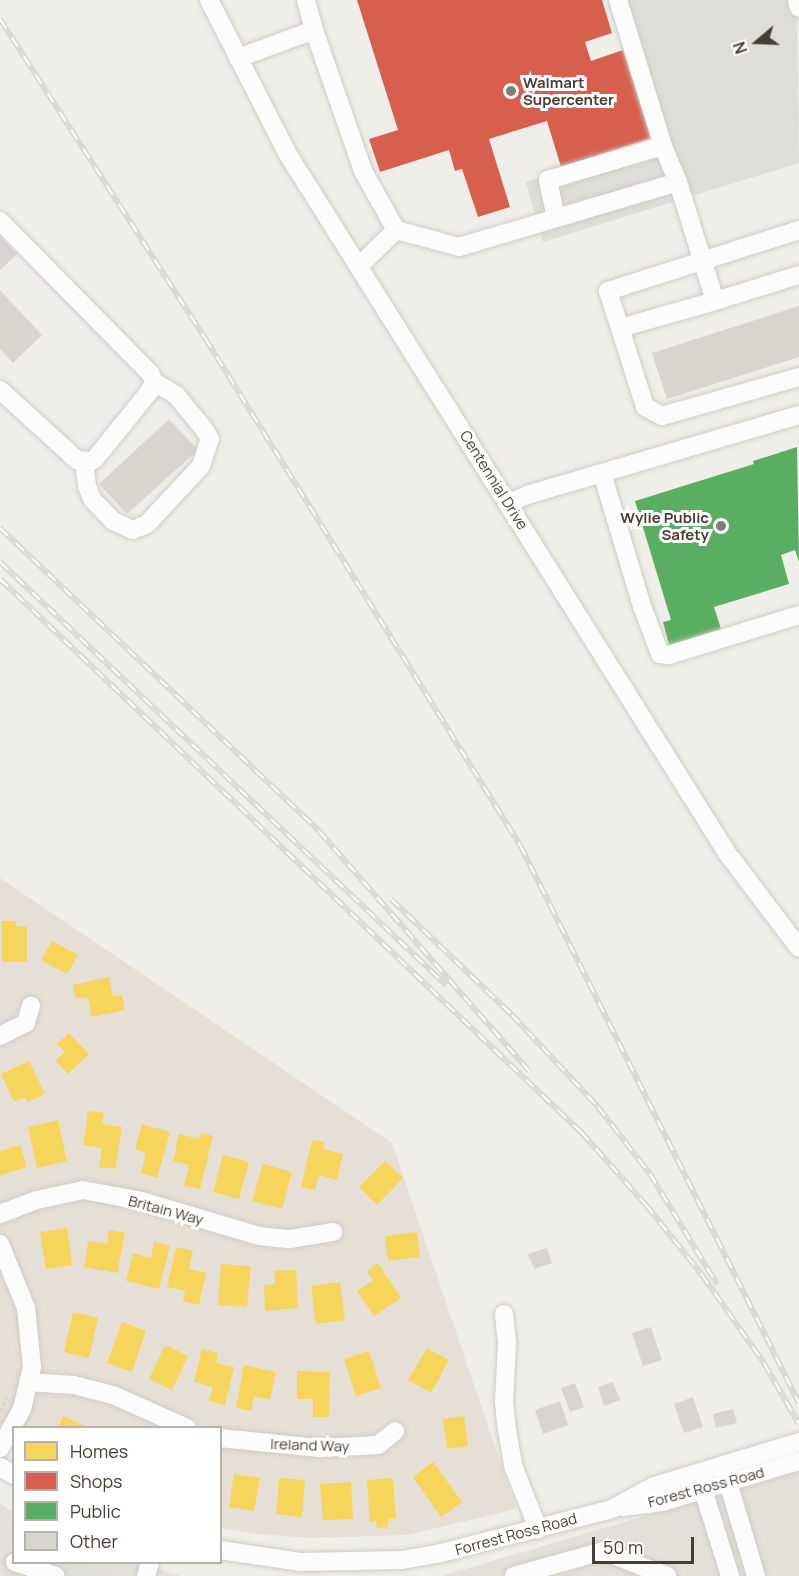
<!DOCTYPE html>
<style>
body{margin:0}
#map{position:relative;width:799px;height:1576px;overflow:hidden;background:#f0eee8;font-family:Manrope,sans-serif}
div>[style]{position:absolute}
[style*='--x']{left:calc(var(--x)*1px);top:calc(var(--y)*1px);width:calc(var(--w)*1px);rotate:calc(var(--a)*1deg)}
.residential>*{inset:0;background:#e5dfd5}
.industrial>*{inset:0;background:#e3dfd9}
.parking>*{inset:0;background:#dfddd8}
.homes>*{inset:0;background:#f6d55c}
.shops>*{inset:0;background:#d6604d}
.public>*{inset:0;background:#5aae61}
.building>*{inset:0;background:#d8d5cf}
.path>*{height:2px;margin-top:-1px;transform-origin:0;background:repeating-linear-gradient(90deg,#d1cec9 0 3px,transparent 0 6px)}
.roads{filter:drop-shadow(0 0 2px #cecbc6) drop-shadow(0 0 2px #cecbc6)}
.minor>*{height:18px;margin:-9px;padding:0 9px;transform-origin:9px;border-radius:9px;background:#fdfcfc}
.rail>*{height:6px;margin-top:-3px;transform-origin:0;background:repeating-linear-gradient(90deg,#fff 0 11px,#d9d9d8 0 22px);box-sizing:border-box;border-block:2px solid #d9d9d8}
.dots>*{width:16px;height:16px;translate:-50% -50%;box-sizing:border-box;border:3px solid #fff;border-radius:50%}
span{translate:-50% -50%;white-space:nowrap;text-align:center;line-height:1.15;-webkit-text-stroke:6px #fff;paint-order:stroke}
.poi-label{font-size:15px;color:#473e33;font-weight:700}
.left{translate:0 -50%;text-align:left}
.right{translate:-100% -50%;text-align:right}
.street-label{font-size:15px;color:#473e33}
.legend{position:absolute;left:12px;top:1426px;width:210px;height:138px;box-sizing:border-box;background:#fff;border:2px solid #b5b2ad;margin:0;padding:8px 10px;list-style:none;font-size:18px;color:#473e33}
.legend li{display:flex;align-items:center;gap:12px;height:30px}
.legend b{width:30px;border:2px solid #b5b2ad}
.north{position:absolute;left:727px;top:12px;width:60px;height:60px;-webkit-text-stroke:4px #fff;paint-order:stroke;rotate:251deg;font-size:16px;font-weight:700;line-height:24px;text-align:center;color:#473e33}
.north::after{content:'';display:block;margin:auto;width:21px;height:27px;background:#473e33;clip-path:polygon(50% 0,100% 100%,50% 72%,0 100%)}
.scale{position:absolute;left:592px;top:1537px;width:102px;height:27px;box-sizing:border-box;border:3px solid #473e33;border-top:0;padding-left:8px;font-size:18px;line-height:21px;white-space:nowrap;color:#473e33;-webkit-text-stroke:4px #fff;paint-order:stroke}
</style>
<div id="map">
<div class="residential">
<i style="clip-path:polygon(0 878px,392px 1143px,516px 1509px,407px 1535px,310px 1538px,259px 1534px,221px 1528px,220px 1428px,14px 1428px,13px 1449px,0 1440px)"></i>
</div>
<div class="industrial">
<i style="clip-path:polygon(799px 1471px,799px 1576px,442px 1576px,648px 1515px)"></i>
<i style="clip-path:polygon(0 1504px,13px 1512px,14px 1562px,134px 1563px,181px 1576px,0 1576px)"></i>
</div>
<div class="parking">
<i style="clip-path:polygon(612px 0,797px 0,799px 163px,543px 242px,526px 182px,655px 138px)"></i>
<i style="clip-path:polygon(13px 1547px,14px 1562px,81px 1563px,120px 1575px,4px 1576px)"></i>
</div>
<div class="homes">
<i style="clip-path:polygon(2px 921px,16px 921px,16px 926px,27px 927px,27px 962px,2px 962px)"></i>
<i style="clip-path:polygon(52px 941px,78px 955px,67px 974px,41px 960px)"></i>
<i style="clip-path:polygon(109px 977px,113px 996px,122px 995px,125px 1010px,92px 1017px,88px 997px,76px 999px,73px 985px)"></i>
<i style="clip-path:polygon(69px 1033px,89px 1054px,68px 1074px,56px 1061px,65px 1052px,57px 1044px)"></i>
<i style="clip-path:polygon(29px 1061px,45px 1094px,28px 1102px,25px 1097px,14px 1102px,1px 1074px)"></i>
<i style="clip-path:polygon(88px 1111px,104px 1113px,102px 1124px,122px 1127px,115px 1169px,99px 1167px,102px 1148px,83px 1145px)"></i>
<i style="clip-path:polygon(58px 1120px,67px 1161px,37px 1168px,28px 1127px)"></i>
<i style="clip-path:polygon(142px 1124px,170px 1132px,157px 1178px,141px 1173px,146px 1153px,135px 1149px)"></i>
<i style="clip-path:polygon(201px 1133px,213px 1136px,200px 1189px,184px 1186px,189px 1165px,173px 1161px,179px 1134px,199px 1139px)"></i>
<i style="clip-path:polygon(312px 1140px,324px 1142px,323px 1149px,343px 1154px,337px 1180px,319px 1175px,315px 1190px,301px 1187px)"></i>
<i style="clip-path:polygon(20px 1145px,27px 1167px,0 1175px,0 1151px)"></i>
<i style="clip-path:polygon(223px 1155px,249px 1162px,239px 1199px,213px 1192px)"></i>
<i style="clip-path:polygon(385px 1161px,403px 1178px,377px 1205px,359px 1187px)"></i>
<i style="clip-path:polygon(263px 1164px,292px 1172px,282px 1209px,252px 1201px)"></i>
<i style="clip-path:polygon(67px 1228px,72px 1265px,46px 1269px,40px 1232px)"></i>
<i style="clip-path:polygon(109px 1230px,125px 1233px,117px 1273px,84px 1267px,88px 1241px,107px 1244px)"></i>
<i style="clip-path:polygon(417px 1232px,420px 1257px,388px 1261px,385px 1236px)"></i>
<i style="clip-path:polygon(154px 1242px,170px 1246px,159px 1289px,126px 1281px,133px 1253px,151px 1258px)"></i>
<i style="clip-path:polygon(176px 1247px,193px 1251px,189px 1269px,206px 1273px,199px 1305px,183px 1301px,185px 1291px,167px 1287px)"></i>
<i style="clip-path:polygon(378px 1263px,401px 1298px,374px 1316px,357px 1291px,373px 1280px,367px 1271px)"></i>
<i style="clip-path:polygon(221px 1264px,251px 1266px,247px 1307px,218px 1305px)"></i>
<i style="clip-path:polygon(296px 1270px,298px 1308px,265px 1311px,264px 1285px,275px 1284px,274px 1271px)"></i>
<i style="clip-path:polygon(340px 1282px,345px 1320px,316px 1324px,311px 1286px)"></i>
<i style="clip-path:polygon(73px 1312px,98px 1318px,89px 1358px,64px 1352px)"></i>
<i style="clip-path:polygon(122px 1322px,146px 1331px,132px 1372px,107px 1363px)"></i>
<i style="clip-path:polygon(165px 1345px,188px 1356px,172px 1390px,149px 1379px)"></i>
<i style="clip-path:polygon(427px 1348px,449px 1360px,431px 1393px,408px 1380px)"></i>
<i style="clip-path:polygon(202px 1349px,218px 1353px,216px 1363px,234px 1367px,225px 1405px,209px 1401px,213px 1387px,194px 1382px)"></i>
<i style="clip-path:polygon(369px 1351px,381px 1388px,356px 1396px,344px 1359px)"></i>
<i style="clip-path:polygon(244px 1365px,276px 1372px,270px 1400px,254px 1396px,251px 1411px,236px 1408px)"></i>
<i style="clip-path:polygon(297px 1371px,330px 1372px,329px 1417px,313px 1417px,313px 1399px,297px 1399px)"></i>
<i style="clip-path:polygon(63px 1416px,89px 1428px,58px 1428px)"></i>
<i style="clip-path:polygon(464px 1416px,468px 1446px,447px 1449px,443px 1419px)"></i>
<i style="clip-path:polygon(433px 1462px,462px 1502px,441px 1517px,413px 1477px)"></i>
<i style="clip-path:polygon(234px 1474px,260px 1478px,254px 1511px,229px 1507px)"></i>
<i style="clip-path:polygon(279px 1478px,305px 1480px,302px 1517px,276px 1514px)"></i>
<i style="clip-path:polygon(393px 1478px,396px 1519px,388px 1519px,388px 1527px,377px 1528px,376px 1521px,370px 1522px,367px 1480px)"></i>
<i style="clip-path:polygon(351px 1482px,353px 1519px,323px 1520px,320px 1484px)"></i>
</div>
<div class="shops">
<i style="clip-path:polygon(357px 0,602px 0,612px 33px,585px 42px,591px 61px,623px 50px,651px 138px,561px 167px,547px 121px,489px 139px,510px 207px,478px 217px,462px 169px,455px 171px,449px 150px,380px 172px,369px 139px,398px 130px)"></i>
</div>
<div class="public">
<i style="clip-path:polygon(797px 447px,799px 562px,795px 550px,781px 555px,789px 584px,714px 607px,721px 629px,669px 645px,663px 622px,671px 620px,635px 501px,754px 464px,753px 461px)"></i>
</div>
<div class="building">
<i style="clip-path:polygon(0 237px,17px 254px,0 270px)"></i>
<i style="clip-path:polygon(0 290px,42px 335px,13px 363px,0 349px)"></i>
<i style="clip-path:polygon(799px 306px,799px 357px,667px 399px,652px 353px)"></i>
<i style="clip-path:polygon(169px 419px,198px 450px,127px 514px,99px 484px)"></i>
<i style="clip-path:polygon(547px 1248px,552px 1263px,534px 1269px,528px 1254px)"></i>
<i style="clip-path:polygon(651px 1327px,662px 1360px,643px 1366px,632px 1333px)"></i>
<i style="clip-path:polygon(613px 1382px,620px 1400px,604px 1406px,598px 1387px)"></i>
<i style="clip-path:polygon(575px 1383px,584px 1407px,570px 1412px,561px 1388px)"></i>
<i style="clip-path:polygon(693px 1397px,703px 1427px,684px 1433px,674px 1404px)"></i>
<i style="clip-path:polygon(560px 1401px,568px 1425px,543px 1434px,535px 1410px)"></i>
<i style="clip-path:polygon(733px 1409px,737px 1423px,716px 1428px,713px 1414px)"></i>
</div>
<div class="path">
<i style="--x:1;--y:1411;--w:18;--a:-68"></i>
</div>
<div class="roads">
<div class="minor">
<i style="--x:209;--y:0;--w:175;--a:62.9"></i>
<i style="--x:289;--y:156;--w:823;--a:57.85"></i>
<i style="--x:727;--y:853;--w:119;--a:52.8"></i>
<i style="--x:797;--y:0;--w:8;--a:76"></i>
<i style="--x:314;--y:30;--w:149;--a:70.8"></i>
<i style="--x:363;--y:171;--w:68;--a:60.8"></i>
<i style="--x:238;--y:58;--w:81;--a:-20.2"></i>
<i style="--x:314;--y:30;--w:31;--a:-105"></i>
<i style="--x:678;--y:182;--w:125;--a:72.7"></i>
<i style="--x:715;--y:301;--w:99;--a:164.1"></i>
<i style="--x:620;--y:328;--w:83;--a:72.4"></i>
<i style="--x:645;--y:407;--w:19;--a:28"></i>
<i style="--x:662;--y:416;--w:142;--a:-15.9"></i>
<i style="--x:556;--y:218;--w:39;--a:-102"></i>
<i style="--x:548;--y:180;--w:120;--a:-16.5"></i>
<i style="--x:0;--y:221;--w:214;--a:45.4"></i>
<i style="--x:150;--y:373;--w:10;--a:66"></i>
<i style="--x:154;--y:382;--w:11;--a:117"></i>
<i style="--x:149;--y:392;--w:87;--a:129"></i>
<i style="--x:94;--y:460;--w:5;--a:169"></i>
<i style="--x:89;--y:461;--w:12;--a:-175"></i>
<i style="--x:77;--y:460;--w:104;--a:-137.7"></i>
<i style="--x:359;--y:266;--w:52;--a:-44.2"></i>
<i style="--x:396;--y:230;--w:65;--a:15.1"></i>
<i style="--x:459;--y:247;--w:228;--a:-16.5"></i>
<i style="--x:678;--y:182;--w:39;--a:-113"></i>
<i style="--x:663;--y:146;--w:153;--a:-107.1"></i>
<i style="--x:715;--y:301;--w:88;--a:-17.2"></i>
<i style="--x:620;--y:328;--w:39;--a:-108"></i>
<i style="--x:608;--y:291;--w:201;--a:-17.7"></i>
<i style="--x:84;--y:461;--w:25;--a:83"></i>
<i style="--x:87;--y:486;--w:14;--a:69"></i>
<i style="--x:92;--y:499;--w:30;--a:46"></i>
<i style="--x:113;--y:521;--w:22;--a:24"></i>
<i style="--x:133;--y:530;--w:15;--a:-23"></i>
<i style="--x:147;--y:524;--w:79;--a:-47"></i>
<i style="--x:201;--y:466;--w:28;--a:-72"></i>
<i style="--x:210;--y:439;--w:12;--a:-121"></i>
<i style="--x:204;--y:429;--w:44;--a:-129.5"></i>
<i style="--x:176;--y:395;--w:26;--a:-149"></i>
<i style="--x:602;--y:473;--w:139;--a:73.3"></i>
<i style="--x:642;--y:606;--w:51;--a:69.4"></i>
<i style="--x:660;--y:654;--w:9;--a:6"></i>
<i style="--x:669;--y:655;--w:136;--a:-17.1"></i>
<i style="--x:508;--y:504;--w:21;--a:-25"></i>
<i style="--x:527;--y:495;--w:284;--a:-16.4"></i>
<i style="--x:0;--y:1036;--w:29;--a:-27"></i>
<i style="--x:26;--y:1023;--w:18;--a:-74"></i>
<i style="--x:0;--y:1214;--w:40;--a:-21"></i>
<i style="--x:37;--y:1200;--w:47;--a:-12.3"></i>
<i style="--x:83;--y:1190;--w:59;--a:10.7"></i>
<i style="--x:141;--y:1201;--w:123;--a:16.5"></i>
<i style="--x:259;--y:1236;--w:31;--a:6"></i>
<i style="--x:290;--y:1239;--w:44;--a:-9.2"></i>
<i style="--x:0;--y:1244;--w:69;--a:67.9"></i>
<i style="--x:26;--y:1308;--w:59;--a:84.2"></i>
<i style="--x:32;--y:1367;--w:43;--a:103.4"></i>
<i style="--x:22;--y:1409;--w:45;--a:119.4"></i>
<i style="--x:504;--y:1314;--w:29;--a:84"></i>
<i style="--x:507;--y:1343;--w:59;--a:92.9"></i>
<i style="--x:504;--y:1402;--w:28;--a:84"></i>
<i style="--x:507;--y:1430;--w:39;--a:80"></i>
<i style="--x:514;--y:1468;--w:66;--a:68.5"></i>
<i style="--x:28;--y:1382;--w:46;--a:3.7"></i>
<i style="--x:74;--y:1385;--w:40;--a:14.4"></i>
<i style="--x:113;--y:1395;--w:81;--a:24"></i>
<i style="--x:220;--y:1438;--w:100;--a:5.8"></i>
<i style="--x:319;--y:1448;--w:59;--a:-2.9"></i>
<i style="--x:378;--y:1445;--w:22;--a:-39"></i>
<i style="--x:0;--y:1467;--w:16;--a:30"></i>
<i style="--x:725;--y:1472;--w:109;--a:73.4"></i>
<i style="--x:700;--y:1480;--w:101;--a:72.6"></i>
<i style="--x:623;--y:1507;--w:40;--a:-7.1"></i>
<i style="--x:663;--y:1502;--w:142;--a:-16.8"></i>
<i style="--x:220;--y:1550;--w:81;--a:8.5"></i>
<i style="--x:300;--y:1562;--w:102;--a:-1.1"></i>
<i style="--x:402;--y:1560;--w:36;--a:-10"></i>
<i style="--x:437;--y:1554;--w:181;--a:-14.4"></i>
<i style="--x:612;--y:1509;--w:48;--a:-28.7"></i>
<i style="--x:654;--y:1486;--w:152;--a:-16.9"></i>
<i style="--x:15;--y:1562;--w:43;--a:18.9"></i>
<i style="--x:146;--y:1576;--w:15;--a:-74"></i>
<i style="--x:514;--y:1576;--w:92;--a:-15.7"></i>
<i style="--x:603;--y:1551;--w:69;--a:21.3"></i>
</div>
</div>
<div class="rail">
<i style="--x:0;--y:19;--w:379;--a:57.3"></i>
<i style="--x:205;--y:338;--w:597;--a:58.15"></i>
<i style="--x:520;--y:845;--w:624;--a:63.43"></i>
<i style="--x:0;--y:528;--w:440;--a:43.5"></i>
<i style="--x:319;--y:831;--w:319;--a:48.8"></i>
<i style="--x:0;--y:562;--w:615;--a:43.48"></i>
<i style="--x:0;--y:579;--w:802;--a:43.59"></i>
<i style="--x:581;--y:1132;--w:98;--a:48.3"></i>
<i style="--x:646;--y:1205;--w:90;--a:51.3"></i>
<i style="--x:702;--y:1275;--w:108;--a:54.8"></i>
<i style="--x:764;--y:1363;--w:70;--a:60.2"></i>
<i style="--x:391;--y:899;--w:168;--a:43.8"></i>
<i style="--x:512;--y:1015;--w:126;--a:46.9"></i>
<i style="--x:598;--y:1107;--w:85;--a:52.2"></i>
<i style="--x:650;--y:1174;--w:129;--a:58.7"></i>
</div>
<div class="dots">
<i style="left:511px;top:91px;background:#827c72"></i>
<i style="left:721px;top:526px;background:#827c72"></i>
</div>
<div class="poi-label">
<span class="left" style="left:523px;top:91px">Walmart<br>Supercenter</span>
<span class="right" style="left:709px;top:526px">Wylie Public<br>Safety</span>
</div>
<div class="street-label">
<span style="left:494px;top:480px;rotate:58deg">Centennial Drive</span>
<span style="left:166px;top:1210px;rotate:15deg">Britain Way</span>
<span style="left:310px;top:1445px;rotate:2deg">Ireland Way</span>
<span style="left:706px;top:1487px;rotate:-15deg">Forest Ross Road</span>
<span style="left:516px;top:1534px;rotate:-15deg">Forrest Ross Road</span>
</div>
<ul class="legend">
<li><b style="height:16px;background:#f6d55c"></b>Homes</li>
<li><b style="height:16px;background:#d6604d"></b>Shops</li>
<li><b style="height:16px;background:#5aae61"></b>Public</li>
<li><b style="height:16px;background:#d8d5cf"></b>Other</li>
</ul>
<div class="north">N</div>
<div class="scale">50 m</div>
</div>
